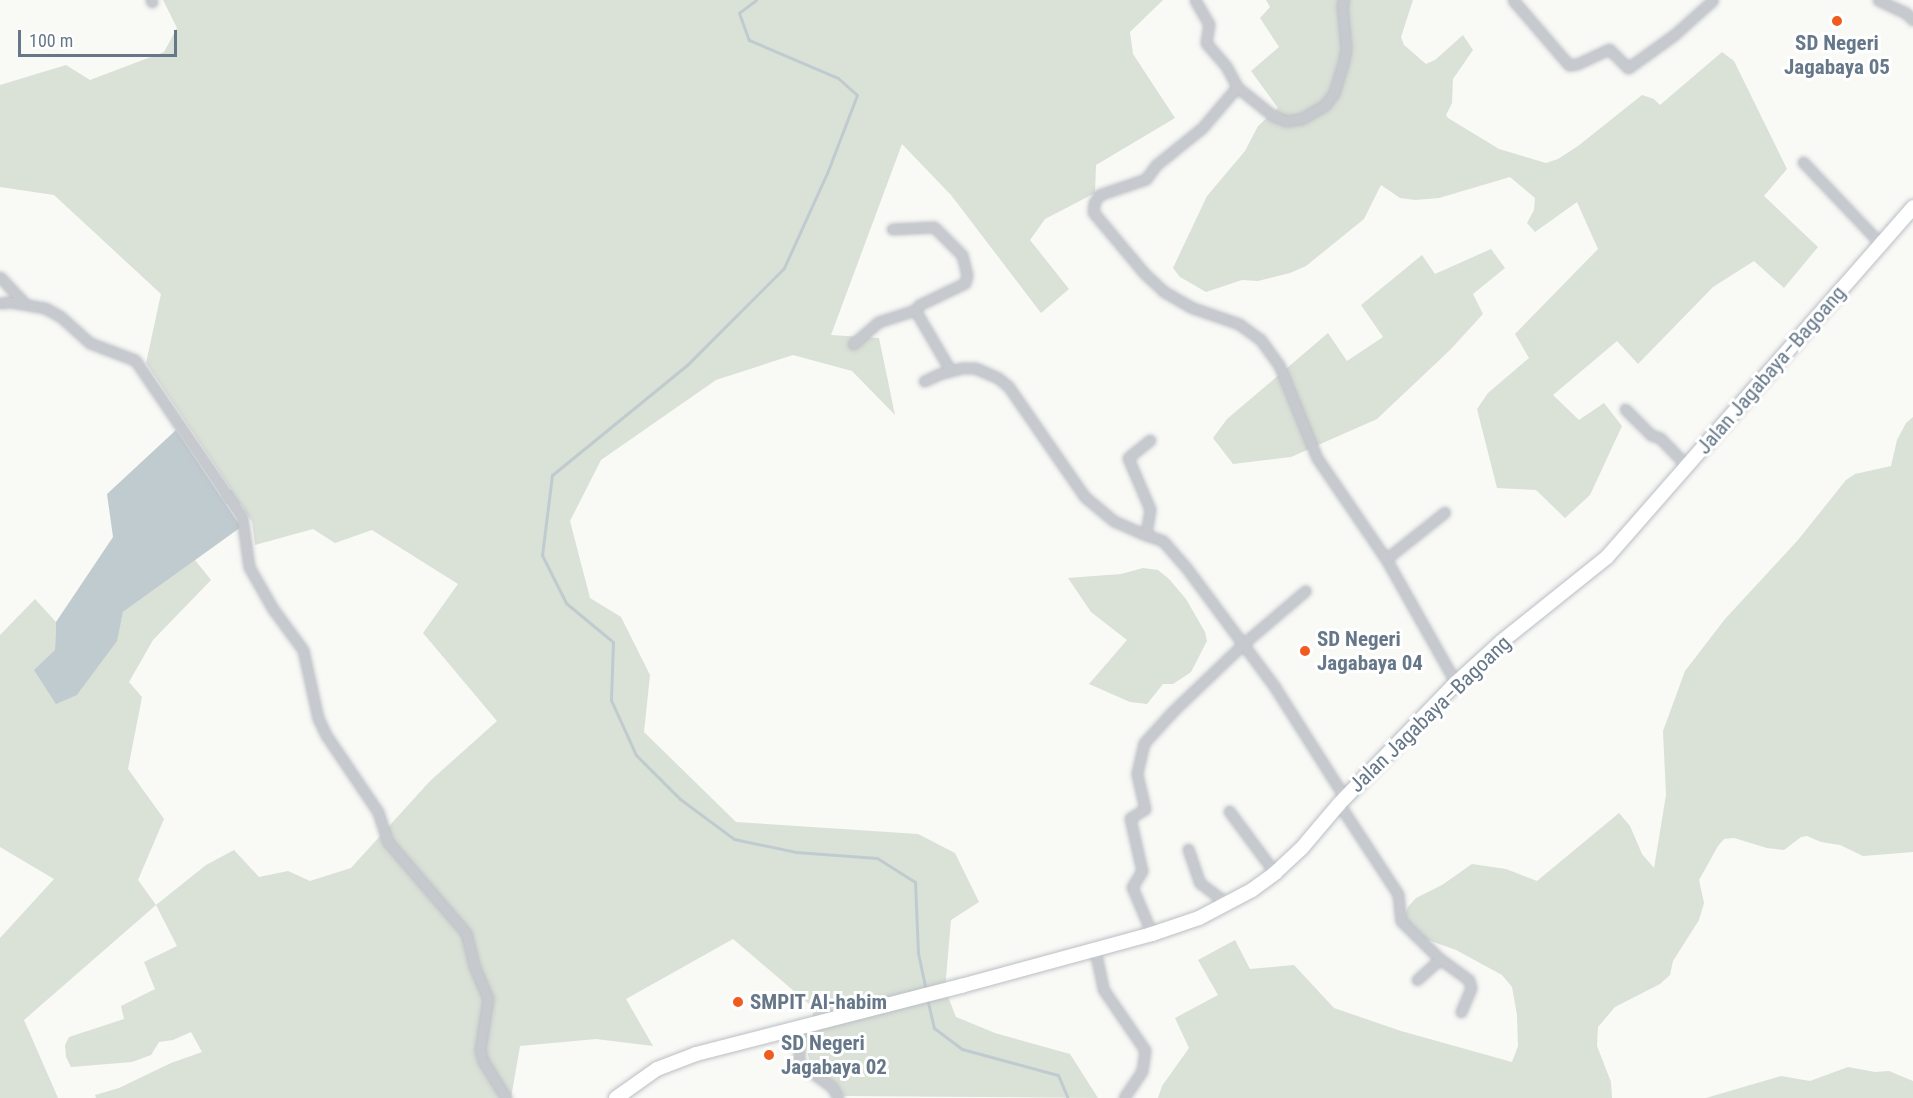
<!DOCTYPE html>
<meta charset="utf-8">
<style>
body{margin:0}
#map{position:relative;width:1913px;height:1098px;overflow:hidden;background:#f9f9f6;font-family:"Roboto Condensed",sans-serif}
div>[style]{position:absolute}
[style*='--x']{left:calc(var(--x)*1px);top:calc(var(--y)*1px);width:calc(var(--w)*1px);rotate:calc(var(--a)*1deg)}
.green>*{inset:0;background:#dae1d7}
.water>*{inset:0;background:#c0cbd0}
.stream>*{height:3px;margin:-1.5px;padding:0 1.5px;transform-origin:1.5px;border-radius:1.5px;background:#c0cbd0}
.roads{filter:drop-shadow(0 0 2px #babfc4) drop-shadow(0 0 2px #babfc4)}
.street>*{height:9px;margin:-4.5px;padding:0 4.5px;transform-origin:4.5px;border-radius:4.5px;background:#c6cace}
.secondary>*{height:14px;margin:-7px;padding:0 7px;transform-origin:7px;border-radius:7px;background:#fff}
.dots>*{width:16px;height:16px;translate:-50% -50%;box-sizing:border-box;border:3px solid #fff;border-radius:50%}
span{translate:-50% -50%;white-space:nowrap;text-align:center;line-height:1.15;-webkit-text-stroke:6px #fff;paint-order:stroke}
.poi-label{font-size:21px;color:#657789;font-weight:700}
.left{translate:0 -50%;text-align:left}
.street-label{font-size:21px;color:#657789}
.scale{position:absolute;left:18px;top:30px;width:159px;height:27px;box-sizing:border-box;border:3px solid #657789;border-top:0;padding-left:8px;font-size:18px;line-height:21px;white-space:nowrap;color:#657789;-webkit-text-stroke:4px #fff;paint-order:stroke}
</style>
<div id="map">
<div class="green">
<i style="clip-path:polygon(163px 0,1163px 0,1130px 32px,1133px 54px,1175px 118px,1096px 165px,1095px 193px,1045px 219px,1030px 240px,1069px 289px,1041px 313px,951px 195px,902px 144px,831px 335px,879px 338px,895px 415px,852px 371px,793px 355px,716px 380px,601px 460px,570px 521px,590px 598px,621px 617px,650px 675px,644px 732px,736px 822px,918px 834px,955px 853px,979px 902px,951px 920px,945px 989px,956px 1017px,995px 1033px,1070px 1054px,1098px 1098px,844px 1096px,811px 1069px,804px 1035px,815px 1009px,733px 939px,626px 999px,653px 1046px,596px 1039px,520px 1046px,511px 1098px,96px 1098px,95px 1095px,119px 1088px,171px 1063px,202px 1052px,191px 1032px,173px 1040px,159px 1042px,151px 1055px,132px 1062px,71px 1067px,66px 1057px,65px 1045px,69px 1037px,124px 1019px,121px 1006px,155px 989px,144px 962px,177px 946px,156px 905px,24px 1020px,58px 1098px,0 1098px,0 938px,54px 879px,0 847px,0 635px,35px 599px,56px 622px,55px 650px,77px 695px,116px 641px,123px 612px,195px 560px,211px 580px,153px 640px,129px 682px,142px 697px,128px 769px,164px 819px,138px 880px,156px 905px,206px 865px,234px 850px,259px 877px,288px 871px,310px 881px,351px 868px,430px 781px,497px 721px,423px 633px,458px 584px,372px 530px,335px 543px,313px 529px,255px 545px,252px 522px,241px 504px,226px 504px,221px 496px,231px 489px,146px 363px,161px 294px,54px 195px,0 187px,0 85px,66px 65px,90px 80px,164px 52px,177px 28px)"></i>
<i style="clip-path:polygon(1266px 0,1413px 0,1401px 37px,1404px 45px,1426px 64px,1435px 60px,1463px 35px,1473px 50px,1453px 79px,1452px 103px,1446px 115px,1448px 118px,1499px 149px,1546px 163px,1558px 159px,1578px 146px,1642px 95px,1654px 99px,1660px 105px,1722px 52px,1734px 61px,1787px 169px,1764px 196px,1818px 247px,1784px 288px,1754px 261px,1713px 287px,1638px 364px,1617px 341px,1553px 395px,1579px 420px,1604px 403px,1622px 426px,1590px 495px,1565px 518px,1536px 490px,1497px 488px,1477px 409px,1488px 393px,1529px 358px,1515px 334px,1598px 249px,1577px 202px,1535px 232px,1527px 223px,1534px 210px,1535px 198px,1510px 177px,1439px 198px,1415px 200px,1400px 198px,1381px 185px,1364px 219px,1306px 266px,1290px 273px,1258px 281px,1242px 280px,1206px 292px,1180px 277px,1173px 268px,1207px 196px,1245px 151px,1258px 126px,1278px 108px,1251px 71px,1279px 47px,1260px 18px,1270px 7px)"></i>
<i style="clip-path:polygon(1491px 249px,1505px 268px,1473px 294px,1483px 314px,1450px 350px,1377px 419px,1291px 457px,1233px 464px,1213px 438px,1227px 419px,1328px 333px,1347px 361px,1383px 337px,1361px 305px,1422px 255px,1435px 274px)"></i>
<i style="clip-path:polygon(1913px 417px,1913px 852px,1863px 856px,1840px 845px,1821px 842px,1807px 836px,1801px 837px,1784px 850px,1767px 848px,1734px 838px,1724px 839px,1718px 846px,1699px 880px,1704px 903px,1699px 920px,1673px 961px,1670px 975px,1660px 984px,1615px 1007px,1598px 1027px,1597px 1046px,1611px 1082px,1612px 1098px,1158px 1098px,1162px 1086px,1189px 1048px,1175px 1018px,1218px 995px,1198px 960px,1235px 940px,1250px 969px,1294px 965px,1334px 1008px,1401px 1031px,1512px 1062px,1518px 1046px,1517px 1015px,1512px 987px,1502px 975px,1456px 950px,1414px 935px,1403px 921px,1408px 907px,1416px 898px,1442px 885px,1472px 864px,1506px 869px,1537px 881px,1619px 813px,1630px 826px,1642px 854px,1654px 868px,1666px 795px,1663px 731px,1685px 671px,1725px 619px,1798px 540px,1846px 480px,1855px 474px,1891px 466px,1897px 440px,1906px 423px)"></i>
<i style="clip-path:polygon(1143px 568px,1158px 570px,1169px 579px,1186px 599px,1205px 632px,1207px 641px,1191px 672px,1173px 684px,1163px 684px,1147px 704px,1130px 702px,1089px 684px,1127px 640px,1091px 612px,1068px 578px,1121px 574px)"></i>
<i style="clip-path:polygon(1848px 1067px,1875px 1072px,1889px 1071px,1913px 1081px,1913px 1098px,1706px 1098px,1781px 1076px,1810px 1081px)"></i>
</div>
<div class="water">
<i style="clip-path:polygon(176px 430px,241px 527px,123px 612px,117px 641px,77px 695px,56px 704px,34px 670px,55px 650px,56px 622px,113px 537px,107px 494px)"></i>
</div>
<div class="stream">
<i style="--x:756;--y:0;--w:21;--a:143"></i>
<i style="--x:739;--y:13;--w:29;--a:70"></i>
<i style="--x:749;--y:40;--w:97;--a:23.1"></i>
<i style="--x:838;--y:78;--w:25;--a:42"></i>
<i style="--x:857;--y:95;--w:84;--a:111"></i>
<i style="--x:827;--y:173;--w:104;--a:114.4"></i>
<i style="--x:784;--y:268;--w:137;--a:135"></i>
<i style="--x:687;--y:365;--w:174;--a:140.8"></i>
<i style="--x:552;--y:475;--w:81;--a:97.1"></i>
<i style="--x:542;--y:555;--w:54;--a:63.4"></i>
<i style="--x:566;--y:603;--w:61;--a:39.7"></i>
<i style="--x:613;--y:642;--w:58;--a:92"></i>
<i style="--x:611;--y:700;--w:60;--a:65.6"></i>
<i style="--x:636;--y:755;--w:62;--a:45"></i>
<i style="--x:680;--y:799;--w:67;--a:36.5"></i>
<i style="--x:734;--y:839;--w:63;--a:11.8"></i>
<i style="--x:796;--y:852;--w:81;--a:4.2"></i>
<i style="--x:877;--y:858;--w:45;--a:32.3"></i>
<i style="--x:915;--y:882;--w:71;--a:87.6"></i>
<i style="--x:918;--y:953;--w:39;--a:78"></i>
<i style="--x:927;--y:998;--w:31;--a:77"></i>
<i style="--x:934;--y:1028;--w:35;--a:37"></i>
<i style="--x:962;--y:1049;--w:99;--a:15.2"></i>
<i style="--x:1058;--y:1075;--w:25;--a:67"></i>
</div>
<div class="roads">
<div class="street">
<i style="--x:151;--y:0;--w:2;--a:63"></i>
<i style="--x:1195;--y:0;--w:28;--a:60"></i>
<i style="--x:1209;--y:24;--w:19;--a:99"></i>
<i style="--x:1206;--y:43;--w:30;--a:49"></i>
<i style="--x:1226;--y:66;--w:24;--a:62"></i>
<i style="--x:1237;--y:87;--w:54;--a:130.5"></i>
<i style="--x:1202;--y:128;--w:59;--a:141.2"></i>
<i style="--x:1156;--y:165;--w:17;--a:126"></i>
<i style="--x:1146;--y:179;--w:50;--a:161.2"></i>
<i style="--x:1099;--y:195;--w:9;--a:122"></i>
<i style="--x:1094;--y:203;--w:9;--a:96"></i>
<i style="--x:1093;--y:212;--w:80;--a:50.1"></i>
<i style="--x:1144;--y:273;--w:26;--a:43"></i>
<i style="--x:1163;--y:291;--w:34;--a:30"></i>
<i style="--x:1193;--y:308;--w:49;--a:19.2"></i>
<i style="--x:1239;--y:324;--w:26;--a:36"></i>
<i style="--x:1260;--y:339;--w:32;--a:54"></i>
<i style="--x:1279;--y:365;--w:100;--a:67.8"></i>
<i style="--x:1317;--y:458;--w:122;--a:55.7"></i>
<i style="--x:1386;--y:559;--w:142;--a:60.6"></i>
<i style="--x:1513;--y:0;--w:86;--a:49.3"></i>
<i style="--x:1569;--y:65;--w:8;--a:-7"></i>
<i style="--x:1577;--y:64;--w:35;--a:-25"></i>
<i style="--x:1609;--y:49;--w:27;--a:45"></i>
<i style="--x:1628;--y:68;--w:57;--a:-35.7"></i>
<i style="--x:1674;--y:35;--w:52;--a:-41.9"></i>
<i style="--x:1878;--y:0;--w:31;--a:25"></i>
<i style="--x:1906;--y:13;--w:10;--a:45"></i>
<i style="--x:1237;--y:87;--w:45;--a:38.7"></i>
<i style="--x:1272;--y:115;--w:15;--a:23"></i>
<i style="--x:1286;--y:121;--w:15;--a:-8"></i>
<i style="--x:1301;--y:119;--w:28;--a:-30"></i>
<i style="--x:1325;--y:105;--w:15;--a:-53"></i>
<i style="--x:1334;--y:93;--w:30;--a:-73"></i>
<i style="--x:1343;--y:64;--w:15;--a:-79"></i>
<i style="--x:1346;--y:49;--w:45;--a:-95.1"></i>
<i style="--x:1342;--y:4;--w:4;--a:-63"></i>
<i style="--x:1803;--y:162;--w:112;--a:46.5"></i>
<i style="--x:892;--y:229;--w:42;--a:-2.7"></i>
<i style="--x:934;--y:227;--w:40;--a:45"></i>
<i style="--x:962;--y:255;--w:21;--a:76"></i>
<i style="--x:967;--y:275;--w:8;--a:104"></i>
<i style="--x:965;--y:283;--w:51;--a:154.4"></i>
<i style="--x:919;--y:305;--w:6;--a:129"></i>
<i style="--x:915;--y:310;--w:69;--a:59.7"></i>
<i style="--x:0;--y:277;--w:37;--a:47"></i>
<i style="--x:0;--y:303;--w:11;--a:-5"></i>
<i style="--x:11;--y:302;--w:35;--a:10"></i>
<i style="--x:45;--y:308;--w:18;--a:29"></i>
<i style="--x:61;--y:317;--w:39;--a:42"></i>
<i style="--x:90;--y:343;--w:48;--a:20.7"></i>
<i style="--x:135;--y:360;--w:190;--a:55.7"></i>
<i style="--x:242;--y:517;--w:50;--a:82"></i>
<i style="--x:249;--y:567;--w:48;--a:60.3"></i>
<i style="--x:273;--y:609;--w:51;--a:53.8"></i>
<i style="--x:303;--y:650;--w:70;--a:77.6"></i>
<i style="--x:318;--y:718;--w:19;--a:65"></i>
<i style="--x:326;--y:735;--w:93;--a:56"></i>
<i style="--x:378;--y:812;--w:32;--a:72"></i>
<i style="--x:388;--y:842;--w:120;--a:49.4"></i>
<i style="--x:466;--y:933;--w:36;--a:76"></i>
<i style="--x:475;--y:968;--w:33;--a:67"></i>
<i style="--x:488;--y:998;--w:53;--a:98.7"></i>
<i style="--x:480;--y:1050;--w:11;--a:75"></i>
<i style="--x:483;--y:1061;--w:44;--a:58.1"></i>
<i style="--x:853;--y:344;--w:33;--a:-41"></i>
<i style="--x:878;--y:322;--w:39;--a:-18"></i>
<i style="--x:924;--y:381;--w:17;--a:-25"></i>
<i style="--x:939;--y:374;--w:24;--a:-15"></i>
<i style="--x:962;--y:368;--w:13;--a:0"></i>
<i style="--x:975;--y:368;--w:25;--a:23"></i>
<i style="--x:998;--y:378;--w:13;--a:39"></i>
<i style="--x:1008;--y:386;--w:135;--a:55.3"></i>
<i style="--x:1085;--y:497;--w:38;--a:40"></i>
<i style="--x:1114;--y:521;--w:35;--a:24"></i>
<i style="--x:1625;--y:409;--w:37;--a:45"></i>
<i style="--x:1651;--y:435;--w:9;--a:18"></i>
<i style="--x:1660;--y:438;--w:40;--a:46"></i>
<i style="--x:1150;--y:440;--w:28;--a:141"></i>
<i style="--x:1128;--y:458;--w:56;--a:66.7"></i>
<i style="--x:1150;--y:509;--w:26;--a:99"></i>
<i style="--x:1146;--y:535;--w:18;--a:19"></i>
<i style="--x:1163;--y:541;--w:33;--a:49"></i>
<i style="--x:1185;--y:566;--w:149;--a:53.4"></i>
<i style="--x:1274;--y:686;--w:133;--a:57.6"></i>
<i style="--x:1386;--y:559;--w:75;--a:-38.5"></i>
<i style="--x:1339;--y:804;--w:108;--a:56.8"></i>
<i style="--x:1398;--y:894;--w:27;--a:84"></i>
<i style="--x:1401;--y:921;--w:54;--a:44.3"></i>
<i style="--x:1440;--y:959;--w:31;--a:138"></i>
<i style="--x:1229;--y:811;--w:77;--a:53.4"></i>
<i style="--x:1188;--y:849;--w:36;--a:71"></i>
<i style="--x:1200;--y:883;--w:25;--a:37"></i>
<i style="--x:1220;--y:898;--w:9;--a:54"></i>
<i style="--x:1152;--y:934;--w:51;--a:-113.1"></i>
<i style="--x:1132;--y:887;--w:19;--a:-58"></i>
<i style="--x:1142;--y:871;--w:54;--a:-102.8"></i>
<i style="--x:1130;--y:818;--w:17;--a:-31"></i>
<i style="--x:1145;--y:809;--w:37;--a:-103"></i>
<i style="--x:1137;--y:773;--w:31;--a:-77"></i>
<i style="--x:1144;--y:743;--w:43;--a:-47.8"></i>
<i style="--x:1173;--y:711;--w:97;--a:-43.7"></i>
<i style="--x:1243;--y:644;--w:82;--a:-40.5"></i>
<i style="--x:1095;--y:950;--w:40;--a:78"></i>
<i style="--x:1103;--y:989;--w:74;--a:55.5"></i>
<i style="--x:1145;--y:1050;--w:21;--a:98"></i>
<i style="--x:1142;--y:1071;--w:32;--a:124"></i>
<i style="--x:1440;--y:959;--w:36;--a:36"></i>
<i style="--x:1469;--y:980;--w:8;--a:76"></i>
<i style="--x:1471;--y:988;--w:26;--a:113"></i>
<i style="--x:800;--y:1028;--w:35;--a:92"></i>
<i style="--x:799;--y:1063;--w:41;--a:36"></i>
<i style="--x:832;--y:1087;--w:13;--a:61"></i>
</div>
<div class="secondary">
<i style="--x:616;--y:1098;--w:50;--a:-35.3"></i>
<i style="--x:657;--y:1069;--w:42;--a:-21"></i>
<i style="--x:696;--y:1054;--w:274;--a:-14.4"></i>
<i style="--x:961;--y:986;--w:198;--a:-15.2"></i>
<i style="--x:1152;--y:934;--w:50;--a:-18.8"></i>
<i style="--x:1199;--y:918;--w:60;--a:-27.8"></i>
<i style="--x:1252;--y:890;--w:29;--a:-36"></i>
<i style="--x:1275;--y:873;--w:35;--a:-43"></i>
<i style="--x:1301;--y:849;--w:59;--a:-49.8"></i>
<i style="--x:1339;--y:804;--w:168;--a:-46"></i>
<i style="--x:1456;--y:683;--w:61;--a:-42.3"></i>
<i style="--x:1501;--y:642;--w:136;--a:-38.7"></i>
<i style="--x:1607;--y:557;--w:465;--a:-48.8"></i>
</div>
</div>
<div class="dots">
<i style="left:1837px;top:21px;background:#f05b1f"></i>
<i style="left:1305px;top:651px;background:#f05b1f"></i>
<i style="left:738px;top:1002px;background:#f05b1f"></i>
<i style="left:769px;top:1055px;background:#f05b1f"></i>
</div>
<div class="poi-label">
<span style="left:1837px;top:55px">SD Negeri<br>Jagabaya 05</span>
<span class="left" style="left:1317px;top:651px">SD Negeri<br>Jagabaya 04</span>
<span class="left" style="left:750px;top:1002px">SMPIT Al-habim</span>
<span class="left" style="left:781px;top:1055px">SD Negeri<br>Jagabaya 02</span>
</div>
<div class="street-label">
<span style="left:1771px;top:370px;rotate:-49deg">Jalan Jagabaya–Bagoang</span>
<span style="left:1430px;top:714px;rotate:-44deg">Jalan Jagabaya–Bagoang</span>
</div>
<div class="scale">100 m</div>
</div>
